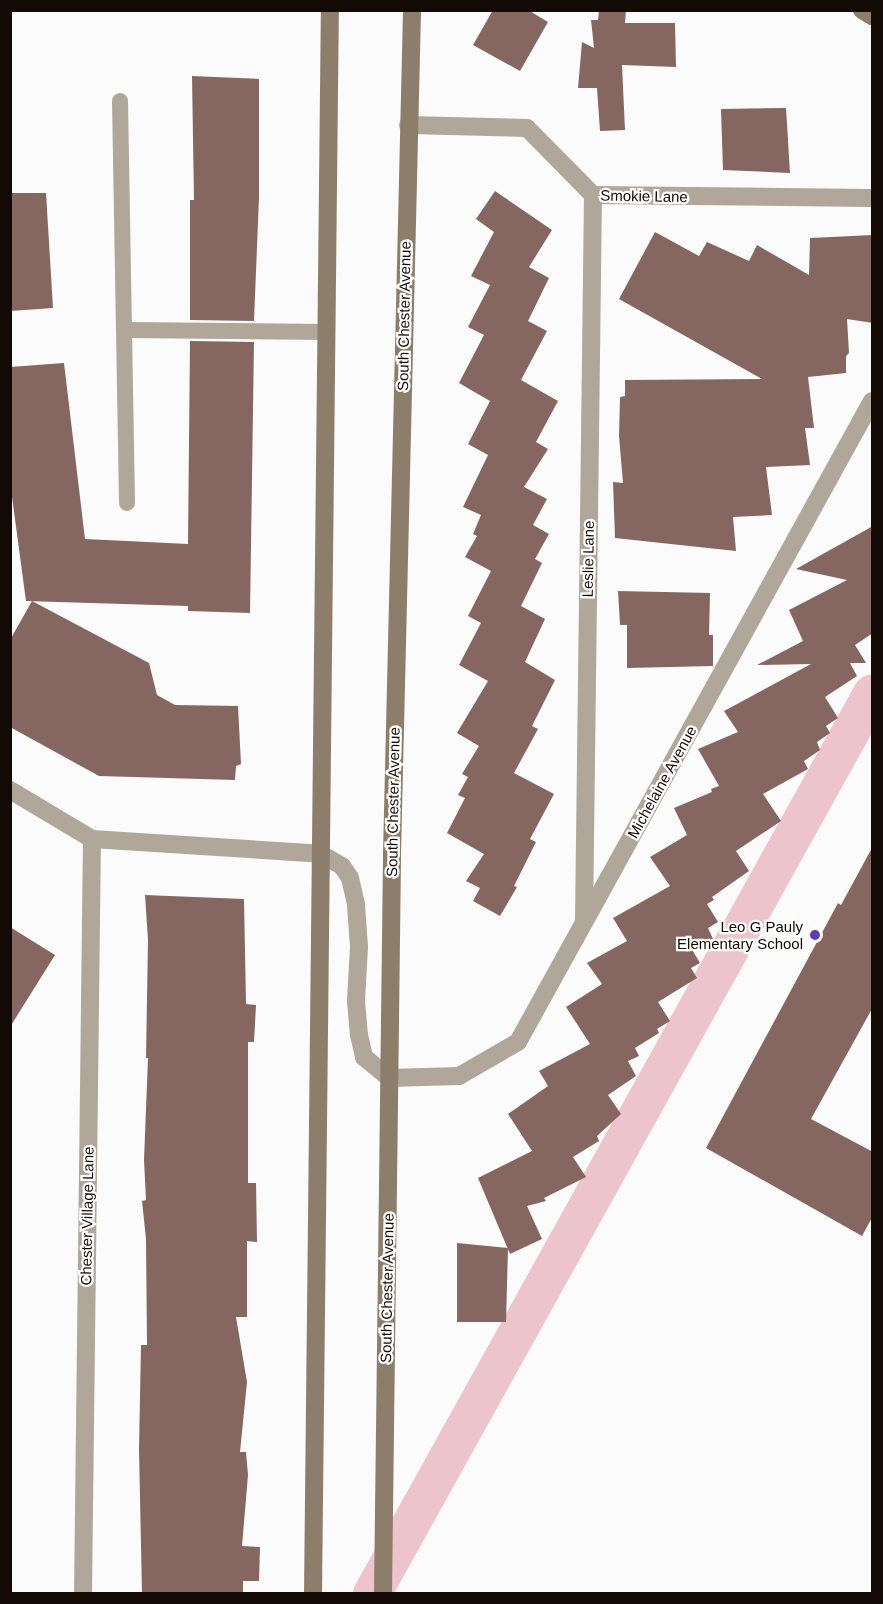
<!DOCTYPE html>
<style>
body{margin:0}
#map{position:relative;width:883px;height:1604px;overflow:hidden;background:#fbfbfb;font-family:Arial,sans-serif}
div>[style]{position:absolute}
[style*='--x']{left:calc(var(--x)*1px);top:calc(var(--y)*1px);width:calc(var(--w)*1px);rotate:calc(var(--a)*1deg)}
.canal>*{height:38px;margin:-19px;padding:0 19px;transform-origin:19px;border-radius:19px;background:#edc4cc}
.building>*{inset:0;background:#856661}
.lane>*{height:16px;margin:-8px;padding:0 8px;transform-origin:8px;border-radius:8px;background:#b0a79a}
.street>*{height:18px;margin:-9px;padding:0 9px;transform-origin:9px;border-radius:9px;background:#b0a79a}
.secondary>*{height:18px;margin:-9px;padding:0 9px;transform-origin:9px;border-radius:9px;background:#8c7e6b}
.dots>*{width:16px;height:16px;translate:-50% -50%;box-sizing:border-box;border:3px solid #fff;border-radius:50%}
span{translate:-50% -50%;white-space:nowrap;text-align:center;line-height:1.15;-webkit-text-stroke:4.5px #fff;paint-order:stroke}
.street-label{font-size:15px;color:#140a05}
.poi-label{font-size:15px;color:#140a05}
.right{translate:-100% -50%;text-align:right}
.frame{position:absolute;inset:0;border:12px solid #140a05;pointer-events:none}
</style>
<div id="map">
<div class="canal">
<i style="--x:372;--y:1594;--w:1030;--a:-60.95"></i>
</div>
<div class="building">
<i style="clip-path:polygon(493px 10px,528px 10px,548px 22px,520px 71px,473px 45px)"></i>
<i style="clip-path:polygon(599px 10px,626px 10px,625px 23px,675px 23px,676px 67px,622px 65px,625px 130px,600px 131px,597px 88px,578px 88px,582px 42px,594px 48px,591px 20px,598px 20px)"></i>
<i style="clip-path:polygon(192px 76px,259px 79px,259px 197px,254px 321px,190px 320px,190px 200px,194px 200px)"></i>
<i style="clip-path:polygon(786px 108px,790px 173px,723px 170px,721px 109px)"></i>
<i style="clip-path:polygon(495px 191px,552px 230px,529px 267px,549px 278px,528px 321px,547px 331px,521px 380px,558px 401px,536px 442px,548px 449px,524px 487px,547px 499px,533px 525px,549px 534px,535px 559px,542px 563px,521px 606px,545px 619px,525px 662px,555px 680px,532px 726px,538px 729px,514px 773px,554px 794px,530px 839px,536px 842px,514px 886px,517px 887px,500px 916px,473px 901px,480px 888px,466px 881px,484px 854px,447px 833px,465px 798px,458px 795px,468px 777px,462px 774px,479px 746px,457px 733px,488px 681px,459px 665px,481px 623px,468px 616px,491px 571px,465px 557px,477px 536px,473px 534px,481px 515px,463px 507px,488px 455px,468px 444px,490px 401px,459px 383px,484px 335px,468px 327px,490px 285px,471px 276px,494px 232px,476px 219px)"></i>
<i style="clip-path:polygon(10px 193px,46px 193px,53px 308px,10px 311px)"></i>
<i style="clip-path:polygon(655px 232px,699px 256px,707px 242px,749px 261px,757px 245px,809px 275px,810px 238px,873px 235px,873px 323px,847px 319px,849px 353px,846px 356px,846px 373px,808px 377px,814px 428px,805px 428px,810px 465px,766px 467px,772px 515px,733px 517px,736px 551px,615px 538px,613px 482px,623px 483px,619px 436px,620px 397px,625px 396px,625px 380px,762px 379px,619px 299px)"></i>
<i style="clip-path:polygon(190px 341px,254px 342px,250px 613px,188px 611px,188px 606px,26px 601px,10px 482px,10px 367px,64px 363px,85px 539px,188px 544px)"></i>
<i style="clip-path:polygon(873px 526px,873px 633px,855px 645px,866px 663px,850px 663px,857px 676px,825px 697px,838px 718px,826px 726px,830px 733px,817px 742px,820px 750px,804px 761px,808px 769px,763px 794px,781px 821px,736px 851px,749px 871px,712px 897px,714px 900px,707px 904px,718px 922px,708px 928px,713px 939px,688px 943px,700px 963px,691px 968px,697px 978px,658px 1002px,670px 1021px,657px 1029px,659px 1033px,635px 1048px,639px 1056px,628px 1061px,636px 1076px,608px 1095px,621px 1114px,597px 1136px,599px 1141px,573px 1157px,586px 1177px,544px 1198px,546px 1201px,527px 1206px,542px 1239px,510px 1254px,478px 1178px,532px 1151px,508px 1114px,548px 1086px,539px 1071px,590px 1044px,566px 1007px,602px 984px,587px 963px,627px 941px,613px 918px,670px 886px,650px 857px,687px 835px,674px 808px,712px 792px,711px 789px,719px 786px,698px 749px,738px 732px,724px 711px,811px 664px,757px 665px,803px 641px,789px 610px,847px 580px,796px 569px)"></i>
<i style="clip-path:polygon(618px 591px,710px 593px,709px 635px,713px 635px,713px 666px,627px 668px,627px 625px,620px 625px)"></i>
<i style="clip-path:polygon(32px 601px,149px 663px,157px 695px,175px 705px,238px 706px,241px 764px,236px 766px,235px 780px,99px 776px,10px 727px,10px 640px)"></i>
<i style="clip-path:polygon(873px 846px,873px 1007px,811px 1119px,873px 1152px,873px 1216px,862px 1236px,706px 1148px,838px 903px,841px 905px)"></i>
<i style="clip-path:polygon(145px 895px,244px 899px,246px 1004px,256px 1005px,254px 1042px,248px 1042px,248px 1183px,256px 1183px,257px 1242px,247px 1241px,247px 1317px,236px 1317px,247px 1382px,240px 1452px,246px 1452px,248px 1475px,242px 1546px,260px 1547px,259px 1581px,243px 1581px,243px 1593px,142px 1593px,139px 1449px,141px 1345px,147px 1345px,146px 1239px,142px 1201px,146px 1200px,144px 1160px,148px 1058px,146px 1058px,148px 940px)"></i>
<i style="clip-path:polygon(10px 927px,55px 955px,10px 1027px)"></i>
<i style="clip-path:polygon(457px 1243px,508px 1248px,506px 1322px,457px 1322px)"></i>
</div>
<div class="lane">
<i style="--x:120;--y:101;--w:402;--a:89"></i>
<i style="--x:125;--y:330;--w:202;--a:0.6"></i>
</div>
<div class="street">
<i style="--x:408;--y:125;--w:119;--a:1.4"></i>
<i style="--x:527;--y:128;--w:94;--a:45.4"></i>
<i style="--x:593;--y:195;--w:279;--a:0.6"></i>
<i style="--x:10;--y:790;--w:96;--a:30.9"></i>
<i style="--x:92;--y:839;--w:229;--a:3.7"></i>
<i style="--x:321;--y:854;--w:24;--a:30"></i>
<i style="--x:342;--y:866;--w:14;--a:56"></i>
<i style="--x:350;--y:878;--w:28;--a:77"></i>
<i style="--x:356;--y:905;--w:42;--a:85.9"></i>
<i style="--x:359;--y:947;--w:54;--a:93.2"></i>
<i style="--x:356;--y:1001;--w:34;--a:85"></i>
<i style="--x:359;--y:1035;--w:23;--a:77"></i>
<i style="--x:364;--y:1057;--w:33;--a:40"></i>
<i style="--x:389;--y:1078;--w:70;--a:-1.6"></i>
<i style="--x:459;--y:1076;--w:68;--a:-30"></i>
<i style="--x:518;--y:1042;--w:732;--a:-61.09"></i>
<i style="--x:584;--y:921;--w:726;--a:-89.29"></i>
<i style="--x:83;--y:1594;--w:755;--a:-89.32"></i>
</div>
<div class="secondary">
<i style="--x:862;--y:10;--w:12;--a:31"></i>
<i style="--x:313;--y:1594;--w:1584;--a:-89.39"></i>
<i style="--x:383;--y:1594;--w:740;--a:-89.3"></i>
<i style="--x:392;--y:854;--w:844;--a:-88.64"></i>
</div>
<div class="dots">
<i style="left:815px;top:935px;background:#623bb3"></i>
</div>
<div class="street-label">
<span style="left:644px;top:196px;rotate:1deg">Smokie Lane</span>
<span style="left:404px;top:316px;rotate:-89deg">South Chester Avenue</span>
<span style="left:588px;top:559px;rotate:-89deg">Leslie Lane</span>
<span style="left:662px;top:782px;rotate:-61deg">Michelaine Avenue</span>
<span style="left:393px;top:802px;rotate:-89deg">South Chester Avenue</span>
<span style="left:87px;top:1216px;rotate:-89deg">Chester Village Lane</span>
<span style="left:387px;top:1288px;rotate:-89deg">South Chester Avenue</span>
</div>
<div class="poi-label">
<span class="right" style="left:803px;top:935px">Leo G Pauly<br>Elementary School</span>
</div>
<div class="frame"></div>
</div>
